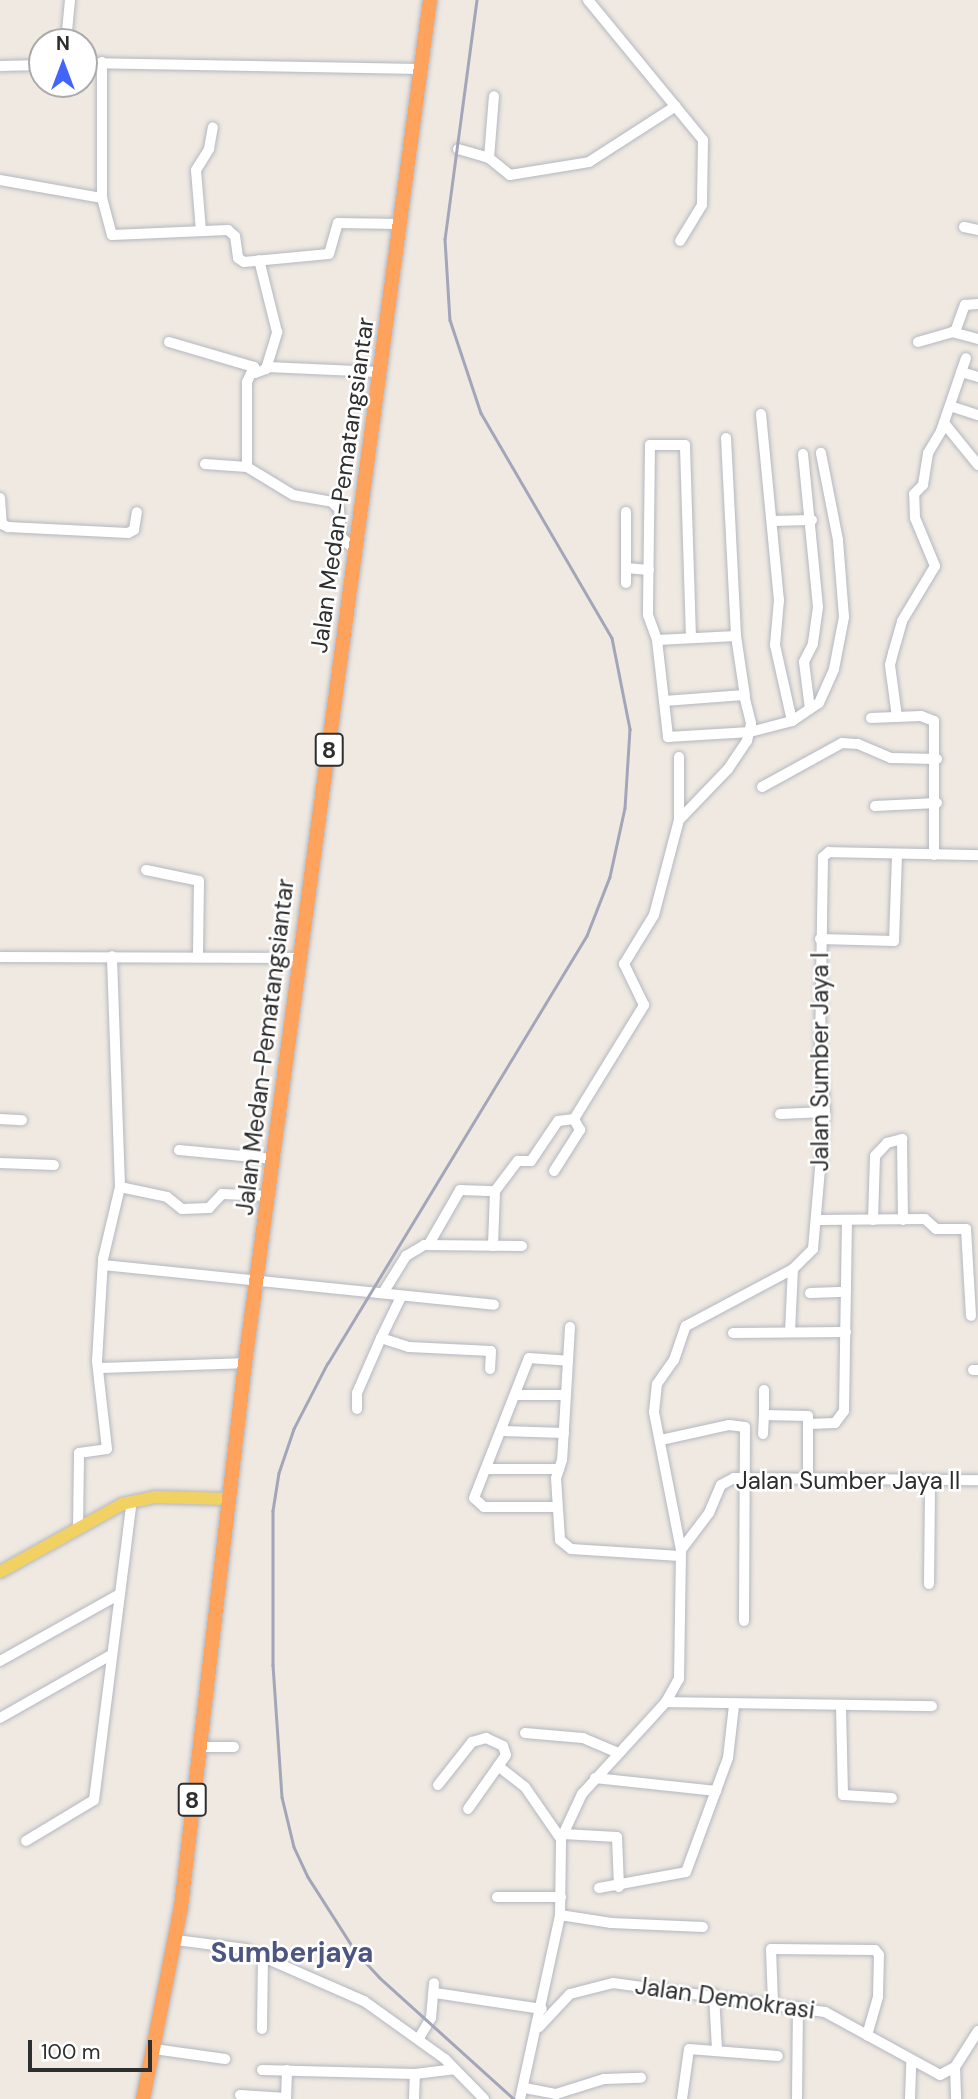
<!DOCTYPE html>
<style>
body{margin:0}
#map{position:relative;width:978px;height:2099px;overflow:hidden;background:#efe9e1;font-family:"DM Sans",sans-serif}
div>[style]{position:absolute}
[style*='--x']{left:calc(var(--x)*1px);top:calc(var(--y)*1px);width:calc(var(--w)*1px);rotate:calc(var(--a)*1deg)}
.roads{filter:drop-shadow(0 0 2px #b4b7c1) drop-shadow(0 0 2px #b4b7c1)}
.minor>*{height:10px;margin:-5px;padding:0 5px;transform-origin:5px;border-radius:5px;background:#fff}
.major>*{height:12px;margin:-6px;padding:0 6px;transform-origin:6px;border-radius:6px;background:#f2d163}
.highway>*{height:14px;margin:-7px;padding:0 7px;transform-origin:7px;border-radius:7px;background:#ffa35c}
.rail>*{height:2.5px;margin:-1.25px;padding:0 1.25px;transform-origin:1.25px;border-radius:1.25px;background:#a3a6b8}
span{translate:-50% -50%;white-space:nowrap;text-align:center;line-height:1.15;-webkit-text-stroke:5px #fff;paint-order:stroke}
.shield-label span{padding:2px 5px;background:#fff;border:2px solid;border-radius:5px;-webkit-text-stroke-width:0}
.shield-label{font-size:23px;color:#2e2e2e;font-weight:700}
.street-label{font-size:24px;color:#2e2e2e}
.quarter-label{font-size:28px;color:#4d5680;font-weight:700}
.north{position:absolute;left:28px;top:28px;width:70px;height:70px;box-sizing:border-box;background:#fff;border:2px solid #ababab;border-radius:50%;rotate:0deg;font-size:19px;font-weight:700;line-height:28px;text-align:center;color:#2e2e2e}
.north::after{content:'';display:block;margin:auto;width:24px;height:32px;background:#4264fb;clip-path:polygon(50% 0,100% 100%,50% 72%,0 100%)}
.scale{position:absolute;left:28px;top:2040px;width:124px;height:32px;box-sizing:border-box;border:4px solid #2e2e2e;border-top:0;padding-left:9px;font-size:21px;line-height:24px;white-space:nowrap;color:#2e2e2e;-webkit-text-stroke:5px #fff;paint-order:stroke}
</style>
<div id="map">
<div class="roads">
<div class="minor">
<i style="--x:588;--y:0;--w:181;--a:50.6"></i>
<i style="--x:703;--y:140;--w:65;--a:90.9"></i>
<i style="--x:702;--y:205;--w:42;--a:121.4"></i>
<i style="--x:66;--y:42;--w:42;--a:-84.6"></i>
<i style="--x:102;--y:62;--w:136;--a:90"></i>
<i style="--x:84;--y:63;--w:337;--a:1"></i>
<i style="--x:0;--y:66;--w:42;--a:-1.4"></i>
<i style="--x:458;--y:149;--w:32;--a:16"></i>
<i style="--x:489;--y:158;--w:27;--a:39"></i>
<i style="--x:510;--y:175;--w:80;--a:-9.3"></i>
<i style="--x:589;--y:162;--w:103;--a:-32.8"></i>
<i style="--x:489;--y:158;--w:62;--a:-85.4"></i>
<i style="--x:0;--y:180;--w:104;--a:10"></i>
<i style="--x:102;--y:198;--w:38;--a:75"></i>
<i style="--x:112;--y:235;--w:116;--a:-2.5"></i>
<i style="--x:228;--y:230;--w:9;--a:41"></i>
<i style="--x:235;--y:236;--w:22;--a:82"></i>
<i style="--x:238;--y:258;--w:7;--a:34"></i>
<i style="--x:244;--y:262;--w:85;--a:-5.4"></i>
<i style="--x:329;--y:254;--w:32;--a:-74"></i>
<i style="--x:338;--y:223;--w:62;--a:0.9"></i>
<i style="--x:964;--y:227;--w:14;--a:12"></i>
<i style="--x:201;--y:231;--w:61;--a:-94.7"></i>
<i style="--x:196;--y:170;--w:25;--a:-58"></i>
<i style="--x:209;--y:149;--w:22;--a:-80"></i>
<i style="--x:955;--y:332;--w:29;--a:-70"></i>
<i style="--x:965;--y:305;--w:13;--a:-4"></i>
<i style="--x:169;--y:342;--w:89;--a:16.4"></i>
<i style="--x:254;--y:367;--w:17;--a:115"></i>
<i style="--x:247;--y:382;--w:85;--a:90"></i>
<i style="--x:247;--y:467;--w:54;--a:31.3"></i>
<i style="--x:293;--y:495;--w:40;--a:10"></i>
<i style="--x:332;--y:502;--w:10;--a:45"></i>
<i style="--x:339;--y:509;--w:28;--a:86"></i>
<i style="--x:341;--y:537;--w:18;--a:43"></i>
<i style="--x:918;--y:342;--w:35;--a:-16"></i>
<i style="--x:952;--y:332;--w:27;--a:15"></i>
<i style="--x:267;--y:367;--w:112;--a:2.6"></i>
<i style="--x:961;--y:372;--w:18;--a:16"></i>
<i style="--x:255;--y:373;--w:12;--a:-20"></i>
<i style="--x:266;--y:369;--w:39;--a:-73"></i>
<i style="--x:277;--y:332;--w:74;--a:-104"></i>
<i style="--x:950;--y:406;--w:29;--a:18"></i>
<i style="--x:761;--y:414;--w:187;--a:84.5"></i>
<i style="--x:779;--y:600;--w:45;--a:95.1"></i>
<i style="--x:775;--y:645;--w:78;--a:77.4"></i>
<i style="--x:944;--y:423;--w:54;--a:51"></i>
<i style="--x:726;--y:438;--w:198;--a:87.1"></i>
<i style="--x:736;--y:636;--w:61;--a:81.5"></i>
<i style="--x:803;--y:454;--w:154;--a:84.4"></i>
<i style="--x:818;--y:607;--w:37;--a:98"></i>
<i style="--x:813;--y:644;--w:20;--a:117"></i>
<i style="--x:804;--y:662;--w:47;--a:82.7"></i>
<i style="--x:205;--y:464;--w:42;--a:4.1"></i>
<i style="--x:0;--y:498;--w:26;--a:86"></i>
<i style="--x:2;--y:524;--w:7;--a:27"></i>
<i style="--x:8;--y:527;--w:120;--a:2.9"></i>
<i style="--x:128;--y:533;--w:7;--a:-27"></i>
<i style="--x:134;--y:530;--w:18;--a:-81"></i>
<i style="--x:626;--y:512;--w:56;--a:90"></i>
<i style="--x:626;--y:568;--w:23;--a:5"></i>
<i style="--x:772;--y:521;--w:40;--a:-1.4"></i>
<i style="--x:626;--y:568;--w:15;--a:90"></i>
<i style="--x:691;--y:638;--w:193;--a:-91.8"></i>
<i style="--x:685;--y:445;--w:35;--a:180"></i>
<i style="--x:650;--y:445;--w:170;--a:90.7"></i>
<i style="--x:648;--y:615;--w:27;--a:70"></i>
<i style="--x:657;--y:640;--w:98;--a:83.5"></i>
<i style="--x:668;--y:737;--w:82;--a:-3.5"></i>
<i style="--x:750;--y:732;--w:43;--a:-14.7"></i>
<i style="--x:792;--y:721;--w:32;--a:-34"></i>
<i style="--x:819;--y:703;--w:37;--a:-66"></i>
<i style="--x:834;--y:669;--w:53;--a:-79.1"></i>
<i style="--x:844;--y:617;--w:77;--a:-94.5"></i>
<i style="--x:838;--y:540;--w:89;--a:-101.1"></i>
<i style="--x:657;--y:640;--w:79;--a:-2.9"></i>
<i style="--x:897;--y:717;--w:52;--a:-97.7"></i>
<i style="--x:890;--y:665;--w:12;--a:-76"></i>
<i style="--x:893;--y:653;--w:33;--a:-74"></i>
<i style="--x:902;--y:621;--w:64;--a:-59"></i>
<i style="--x:935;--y:566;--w:52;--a:-112.6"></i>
<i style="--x:915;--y:518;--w:24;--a:-92"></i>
<i style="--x:914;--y:494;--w:13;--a:-45"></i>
<i style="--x:923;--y:485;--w:32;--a:-81"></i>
<i style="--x:928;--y:453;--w:26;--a:-59"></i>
<i style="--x:941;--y:431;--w:77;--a:-71.1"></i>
<i style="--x:871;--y:718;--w:50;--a:-2.3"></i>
<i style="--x:921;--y:716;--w:14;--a:21"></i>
<i style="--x:934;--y:721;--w:134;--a:90"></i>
<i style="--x:762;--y:787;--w:91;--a:-28.8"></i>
<i style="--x:842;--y:743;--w:16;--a:4"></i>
<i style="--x:858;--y:744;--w:36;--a:23"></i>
<i style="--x:891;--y:758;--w:46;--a:1.2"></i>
<i style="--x:875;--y:806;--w:62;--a:-2.8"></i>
<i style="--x:679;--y:819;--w:62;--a:-90"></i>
<i style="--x:146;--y:870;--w:54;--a:11.7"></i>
<i style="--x:199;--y:881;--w:76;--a:90.8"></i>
<i style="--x:820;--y:939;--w:74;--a:1.5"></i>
<i style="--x:894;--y:941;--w:85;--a:-88"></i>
<i style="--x:0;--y:957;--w:300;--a:0.2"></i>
<i style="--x:780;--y:1114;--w:45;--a:-2.5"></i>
<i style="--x:0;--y:1119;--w:22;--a:3"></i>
<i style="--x:179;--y:1150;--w:95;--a:5.4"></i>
<i style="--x:0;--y:1163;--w:54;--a:2.1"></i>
<i style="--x:554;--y:1171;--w:49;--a:-57.6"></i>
<i style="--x:580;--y:1130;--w:13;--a:-119"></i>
<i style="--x:120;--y:1187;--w:48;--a:12"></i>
<i style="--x:167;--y:1197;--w:19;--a:39"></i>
<i style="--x:182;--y:1209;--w:27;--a:-2"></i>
<i style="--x:209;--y:1208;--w:19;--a:-47"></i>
<i style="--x:222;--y:1194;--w:48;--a:2.4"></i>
<i style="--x:495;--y:1191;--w:38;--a:-53"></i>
<i style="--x:518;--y:1161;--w:13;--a:0"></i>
<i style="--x:531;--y:1161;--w:48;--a:-56"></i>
<i style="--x:558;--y:1121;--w:16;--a:-7"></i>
<i style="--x:574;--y:1119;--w:134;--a:-58.4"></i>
<i style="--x:644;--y:1005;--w:46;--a:-116"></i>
<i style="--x:624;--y:964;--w:57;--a:-58.5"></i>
<i style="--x:654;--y:915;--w:98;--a:-75.3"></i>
<i style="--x:679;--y:820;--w:71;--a:-46.1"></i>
<i style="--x:728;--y:769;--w:34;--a:-56"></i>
<i style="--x:747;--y:741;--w:18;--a:-77"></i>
<i style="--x:751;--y:723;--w:29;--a:-104"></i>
<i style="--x:744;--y:695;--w:80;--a:175.7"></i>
<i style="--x:818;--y:1220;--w:107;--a:-0.5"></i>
<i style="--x:925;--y:1219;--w:15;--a:42"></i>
<i style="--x:936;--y:1229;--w:30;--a:0"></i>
<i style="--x:966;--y:1229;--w:87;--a:86.7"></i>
<i style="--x:873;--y:1220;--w:64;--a:-88.2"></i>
<i style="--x:875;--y:1156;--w:18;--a:-47"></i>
<i style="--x:887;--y:1143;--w:16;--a:-15"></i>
<i style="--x:902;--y:1139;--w:81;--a:89.3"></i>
<i style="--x:429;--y:1244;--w:62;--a:-60.1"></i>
<i style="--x:460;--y:1190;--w:35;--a:2"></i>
<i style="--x:495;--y:1191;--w:55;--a:92.1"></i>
<i style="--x:103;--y:1265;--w:393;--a:5.8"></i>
<i style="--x:383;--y:1293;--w:44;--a:-58.1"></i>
<i style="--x:406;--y:1256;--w:21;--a:-31"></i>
<i style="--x:424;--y:1245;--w:98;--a:0.6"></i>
<i style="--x:810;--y:1293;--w:36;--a:-2"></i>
<i style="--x:401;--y:1297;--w:46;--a:116"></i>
<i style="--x:381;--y:1338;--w:29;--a:18"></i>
<i style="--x:409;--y:1347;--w:82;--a:2.8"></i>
<i style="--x:491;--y:1351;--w:18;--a:93"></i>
<i style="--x:570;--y:1327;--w:133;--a:93.4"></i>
<i style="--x:562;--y:1460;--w:19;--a:108"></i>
<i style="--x:556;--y:1478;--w:62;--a:86.3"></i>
<i style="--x:560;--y:1540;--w:14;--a:39"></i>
<i style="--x:571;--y:1549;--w:109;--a:3.7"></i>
<i style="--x:790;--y:1332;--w:63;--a:-87.3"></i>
<i style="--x:733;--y:1333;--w:113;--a:-0.5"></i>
<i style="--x:98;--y:1368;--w:147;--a:-1.9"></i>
<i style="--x:973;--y:1370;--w:5;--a:0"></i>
<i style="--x:764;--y:1390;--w:25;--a:90"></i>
<i style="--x:516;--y:1395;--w:50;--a:0"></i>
<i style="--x:357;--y:1409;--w:16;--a:-90"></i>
<i style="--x:357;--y:1393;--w:60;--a:-66.4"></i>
<i style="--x:809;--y:1424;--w:26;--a:-2"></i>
<i style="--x:835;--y:1423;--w:15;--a:-53"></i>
<i style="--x:844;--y:1411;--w:190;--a:-89.1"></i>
<i style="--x:503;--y:1431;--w:61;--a:1.9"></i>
<i style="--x:763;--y:1434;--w:19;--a:-87"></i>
<i style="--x:764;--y:1415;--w:44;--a:1.3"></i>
<i style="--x:808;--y:1416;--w:63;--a:90"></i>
<i style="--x:661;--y:1440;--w:70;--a:-12.4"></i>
<i style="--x:729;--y:1425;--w:16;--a:7"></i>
<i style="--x:745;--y:1427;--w:194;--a:90.3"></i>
<i style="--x:486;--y:1469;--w:73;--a:0"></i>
<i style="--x:557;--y:1507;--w:73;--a:180"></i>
<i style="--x:484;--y:1507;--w:13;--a:-138"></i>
<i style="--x:474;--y:1498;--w:150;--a:-68.6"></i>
<i style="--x:529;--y:1358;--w:39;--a:4"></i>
<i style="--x:78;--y:1528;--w:75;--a:-89.2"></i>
<i style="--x:79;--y:1453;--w:28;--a:-8"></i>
<i style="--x:107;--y:1449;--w:89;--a:-96.5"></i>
<i style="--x:97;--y:1361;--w:102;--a:-86.6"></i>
<i style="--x:103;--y:1259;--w:74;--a:-76.7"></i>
<i style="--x:120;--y:1187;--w:231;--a:-92"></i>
<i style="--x:681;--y:1550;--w:141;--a:-101.1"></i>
<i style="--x:654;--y:1412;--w:28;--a:-84"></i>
<i style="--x:657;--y:1384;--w:29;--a:-55"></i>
<i style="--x:674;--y:1360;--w:36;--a:-71"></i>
<i style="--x:686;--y:1326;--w:121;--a:-28"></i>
<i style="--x:793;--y:1269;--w:28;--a:-45"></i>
<i style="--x:813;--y:1249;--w:138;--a:-85"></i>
<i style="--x:825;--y:1112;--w:63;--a:-94.5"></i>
<i style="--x:820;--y:1049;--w:192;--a:-89.1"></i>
<i style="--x:823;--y:857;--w:8;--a:-40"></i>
<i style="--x:829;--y:852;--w:149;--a:1.2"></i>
<i style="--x:929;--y:1584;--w:104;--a:-89.4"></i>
<i style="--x:0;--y:1661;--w:135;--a:-29.2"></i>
<i style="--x:666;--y:1702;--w:266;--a:0.9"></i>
<i style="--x:841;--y:1707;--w:88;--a:88.7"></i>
<i style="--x:843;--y:1795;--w:49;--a:3.5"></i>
<i style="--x:0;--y:1718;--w:128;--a:-29.6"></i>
<i style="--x:525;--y:1733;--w:58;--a:4.9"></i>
<i style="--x:583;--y:1738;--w:36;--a:23"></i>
<i style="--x:198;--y:1747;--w:36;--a:0"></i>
<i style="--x:498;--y:1766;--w:34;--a:38"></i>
<i style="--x:525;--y:1787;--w:63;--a:55.3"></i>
<i style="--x:595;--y:1778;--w:122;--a:6.1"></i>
<i style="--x:438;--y:1785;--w:55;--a:-51.7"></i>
<i style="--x:472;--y:1742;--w:15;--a:-16"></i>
<i style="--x:486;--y:1738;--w:19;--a:25"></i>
<i style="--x:503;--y:1746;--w:9;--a:72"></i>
<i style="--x:506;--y:1755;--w:66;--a:125.1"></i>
<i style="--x:563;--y:1834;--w:54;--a:3.2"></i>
<i style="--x:617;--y:1837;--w:50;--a:87.7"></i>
<i style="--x:26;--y:1841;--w:79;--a:-31.1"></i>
<i style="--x:94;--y:1800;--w:301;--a:-82.8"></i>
<i style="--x:599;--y:1888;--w:88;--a:-10.4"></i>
<i style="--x:686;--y:1872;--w:121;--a:-69.8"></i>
<i style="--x:728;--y:1758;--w:53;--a:-83.5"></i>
<i style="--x:497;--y:1897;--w:64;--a:0"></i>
<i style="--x:560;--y:1915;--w:52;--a:8.9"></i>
<i style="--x:611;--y:1923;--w:92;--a:2.5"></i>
<i style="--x:176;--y:1940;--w:70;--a:7.4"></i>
<i style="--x:245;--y:1949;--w:130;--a:23.6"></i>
<i style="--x:364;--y:2001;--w:100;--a:35.6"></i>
<i style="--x:445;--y:2059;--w:56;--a:45.7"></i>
<i style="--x:435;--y:1993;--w:108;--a:8.5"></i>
<i style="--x:714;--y:1994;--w:56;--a:86.9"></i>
<i style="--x:773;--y:2003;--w:54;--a:-92.1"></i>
<i style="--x:771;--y:1949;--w:104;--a:0.6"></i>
<i style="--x:875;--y:1950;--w:6;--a:51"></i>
<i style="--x:879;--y:1955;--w:42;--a:91.4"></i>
<i style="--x:878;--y:1997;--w:40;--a:106"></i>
<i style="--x:539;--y:2027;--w:45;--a:-46.8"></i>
<i style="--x:570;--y:1994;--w:44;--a:-14.3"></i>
<i style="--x:613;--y:1983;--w:214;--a:7.8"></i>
<i style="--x:825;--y:2012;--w:131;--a:28.7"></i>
<i style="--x:940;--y:2075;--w:17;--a:-28"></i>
<i style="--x:955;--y:2067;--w:43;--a:-57.4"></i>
<i style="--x:262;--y:2029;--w:74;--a:-89.2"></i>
<i style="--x:419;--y:2038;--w:23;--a:-59"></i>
<i style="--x:431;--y:2018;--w:35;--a:-85"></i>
<i style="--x:154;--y:2049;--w:72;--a:8"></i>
<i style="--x:955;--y:2067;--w:32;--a:88"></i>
<i style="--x:262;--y:2070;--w:153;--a:1.5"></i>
<i style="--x:415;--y:2074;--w:39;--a:-7"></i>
<i style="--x:525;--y:2088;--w:32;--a:11"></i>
<i style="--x:556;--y:2094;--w:50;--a:-17.4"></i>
<i style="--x:604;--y:2079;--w:37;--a:-2"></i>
<i style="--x:240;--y:2095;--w:46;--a:3.7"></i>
<i style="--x:286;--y:2099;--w:29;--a:-88"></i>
<i style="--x:414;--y:2099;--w:25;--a:-88"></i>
<i style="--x:520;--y:2099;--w:188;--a:-77.7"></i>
<i style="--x:560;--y:1915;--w:76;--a:-89.2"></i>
<i style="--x:561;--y:1839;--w:50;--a:-65"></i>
<i style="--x:582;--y:1794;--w:125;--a:-47.6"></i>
<i style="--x:666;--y:1702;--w:26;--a:-61"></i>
<i style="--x:679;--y:1679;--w:129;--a:-89.1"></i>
<i style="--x:681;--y:1550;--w:46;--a:-52.9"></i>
<i style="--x:709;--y:1513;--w:30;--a:-67"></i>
<i style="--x:721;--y:1485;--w:15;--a:-28"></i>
<i style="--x:734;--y:1478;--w:244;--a:0.5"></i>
<i style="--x:682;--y:2099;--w:50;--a:-82"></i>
<i style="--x:689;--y:2049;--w:89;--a:4.5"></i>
<i style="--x:797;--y:2099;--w:92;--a:-89.4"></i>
<i style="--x:910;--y:2099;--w:38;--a:-88"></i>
</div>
<div class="major">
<i style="--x:0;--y:1572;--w:140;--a:-29.1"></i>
<i style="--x:122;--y:1504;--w:33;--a:-12"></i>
<i style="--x:154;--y:1497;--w:74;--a:1.5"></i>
</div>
<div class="highway">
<i style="--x:143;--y:2099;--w:196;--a:-78.8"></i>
<i style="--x:181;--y:1907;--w:548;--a:-83.29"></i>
<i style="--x:245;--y:1363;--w:1375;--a:-82.27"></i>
</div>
</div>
<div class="rail">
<i style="--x:477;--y:0;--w:241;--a:97.6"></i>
<i style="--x:445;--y:239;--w:81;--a:86.5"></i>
<i style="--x:450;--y:320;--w:98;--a:71.6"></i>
<i style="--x:481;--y:413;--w:260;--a:59.8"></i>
<i style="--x:612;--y:638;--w:93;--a:78.8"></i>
<i style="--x:630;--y:729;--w:79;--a:93.6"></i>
<i style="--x:625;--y:808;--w:71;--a:102.3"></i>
<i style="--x:610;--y:877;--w:63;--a:111.3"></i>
<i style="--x:587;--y:936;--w:499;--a:121.2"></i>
<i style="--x:328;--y:1363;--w:74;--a:117.3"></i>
<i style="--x:294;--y:1429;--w:46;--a:108.8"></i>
<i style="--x:279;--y:1473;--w:38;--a:99"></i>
<i style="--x:273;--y:1511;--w:154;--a:90"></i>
<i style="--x:273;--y:1665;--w:132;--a:86.1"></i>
<i style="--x:282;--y:1797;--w:51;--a:76.5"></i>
<i style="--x:294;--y:1847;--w:33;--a:65"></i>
<i style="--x:308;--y:1877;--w:89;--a:57.4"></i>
<i style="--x:356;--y:1952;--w:34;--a:47"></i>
<i style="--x:379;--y:1977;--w:182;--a:42.1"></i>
</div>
<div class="shield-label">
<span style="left:329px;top:750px">8</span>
<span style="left:192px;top:1800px">8</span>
</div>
<div class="street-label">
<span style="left:342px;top:485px;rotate:-82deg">Jalan Medan-Pematangsiantar</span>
<span style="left:265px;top:1047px;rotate:-83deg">Jalan Medan-Pematangsiantar</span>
<span style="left:820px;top:1062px;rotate:-90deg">Jalan Sumber Jaya I</span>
<span style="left:848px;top:1481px">Jalan Sumber Jaya II</span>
<span style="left:725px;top:1998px;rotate:8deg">Jalan Demokrasi</span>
</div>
<div class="quarter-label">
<span style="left:292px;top:1953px">Sumberjaya</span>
</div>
<div class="north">N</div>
<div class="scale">100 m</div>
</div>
